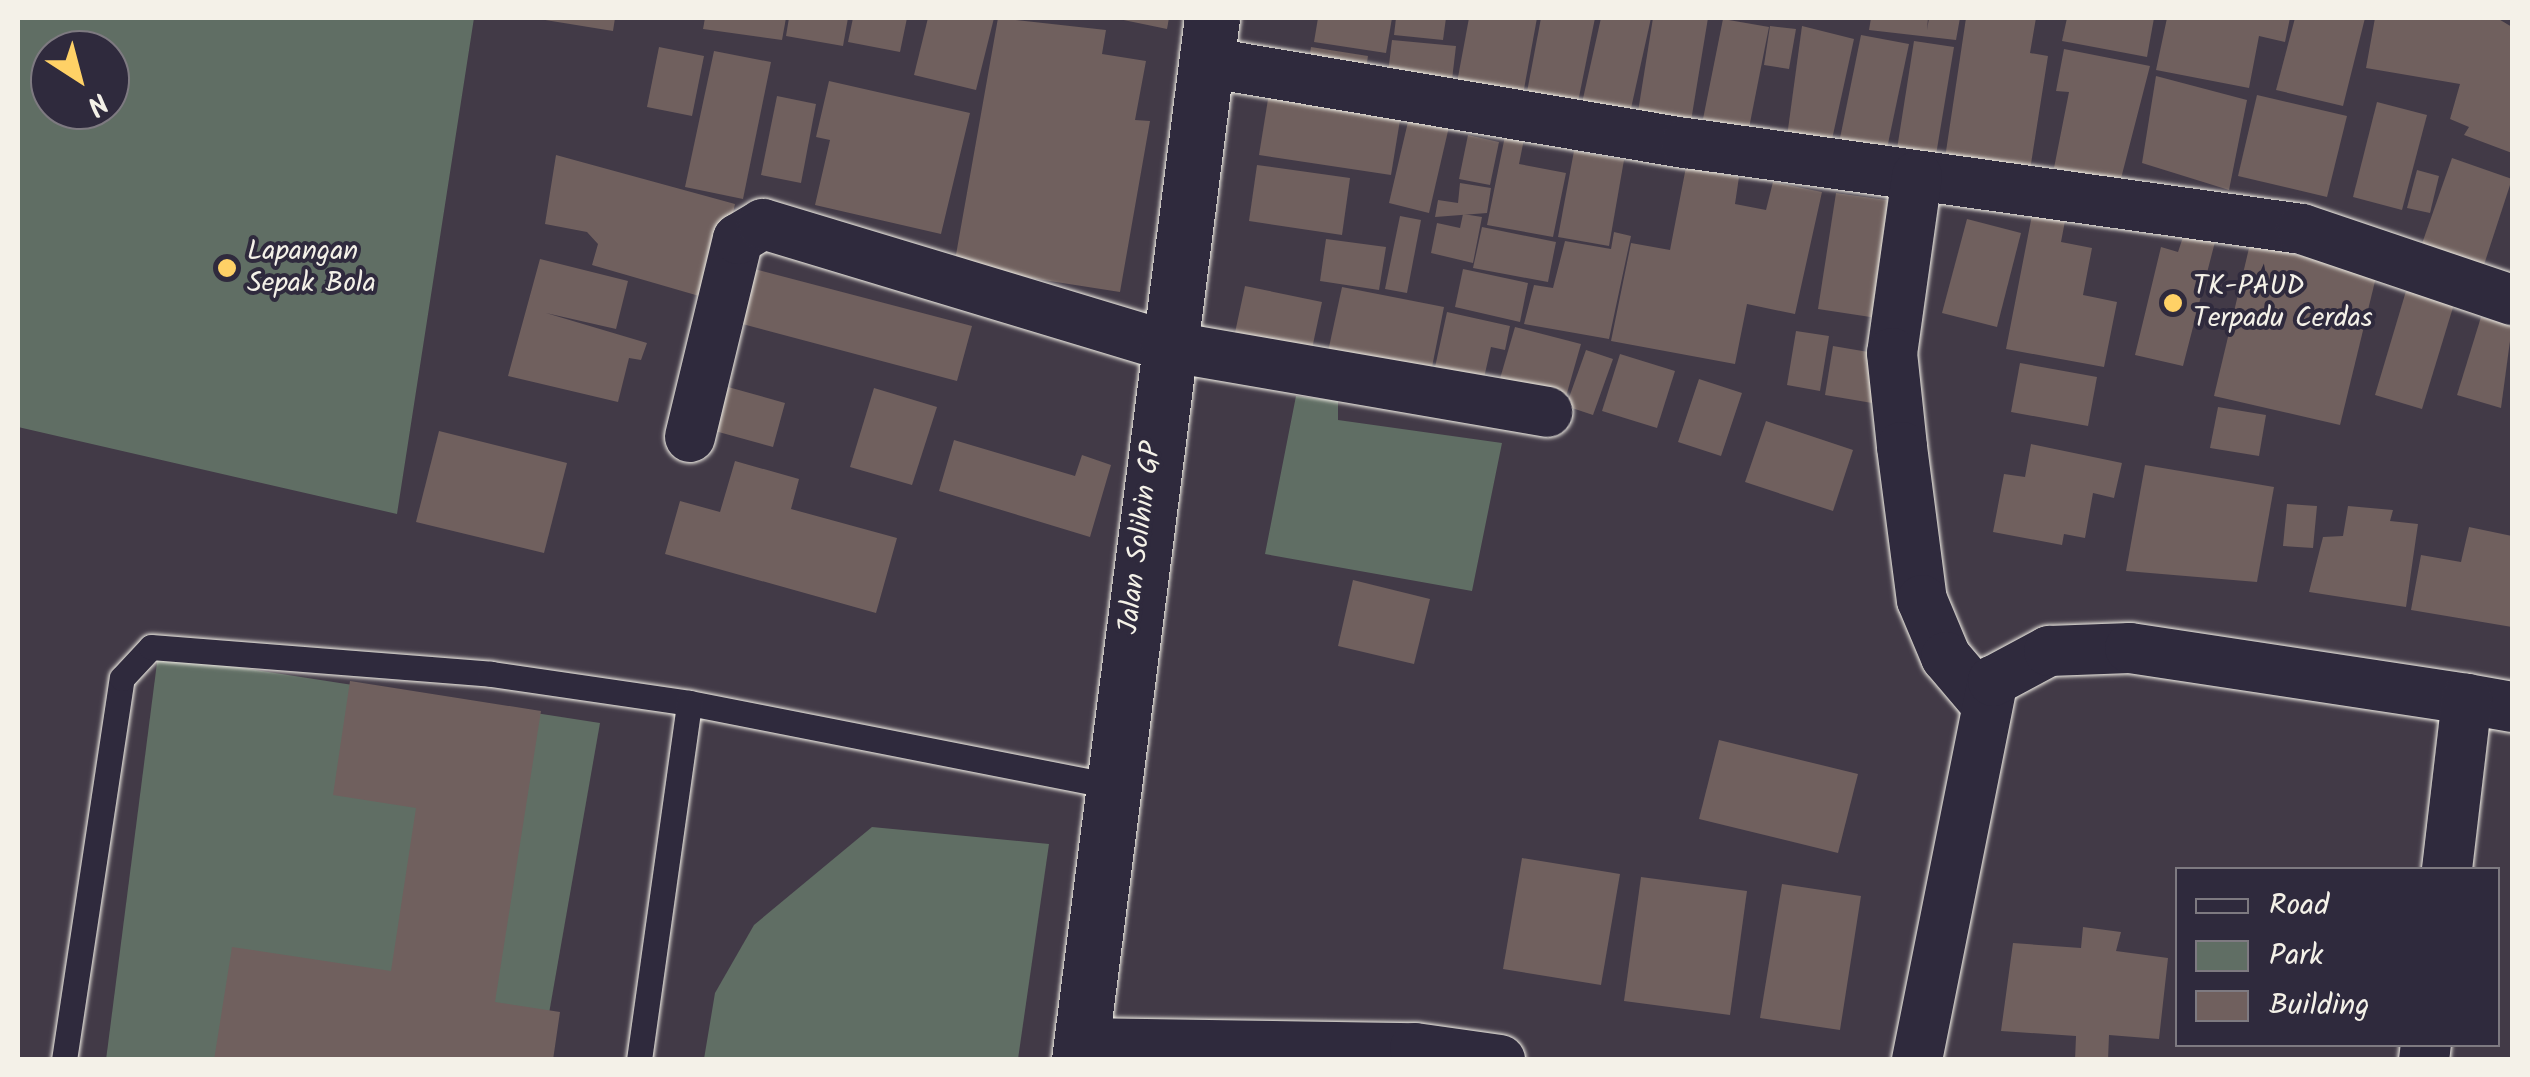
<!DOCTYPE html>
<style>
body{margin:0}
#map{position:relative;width:2530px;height:1077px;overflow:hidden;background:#423a47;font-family:Kalam,sans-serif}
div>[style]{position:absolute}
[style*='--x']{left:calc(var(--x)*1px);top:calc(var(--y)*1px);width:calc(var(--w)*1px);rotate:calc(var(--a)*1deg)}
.green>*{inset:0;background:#606e64}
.building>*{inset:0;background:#70605e}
.roads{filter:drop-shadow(0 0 2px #f4f1e8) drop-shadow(0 0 2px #f4f1e8)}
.service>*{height:25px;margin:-12.5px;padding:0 12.5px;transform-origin:12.5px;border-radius:12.5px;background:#2f2a3d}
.minor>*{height:50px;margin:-25px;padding:0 25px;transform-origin:25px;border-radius:25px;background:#2f2a3d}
.secondary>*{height:55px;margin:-27.5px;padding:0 27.5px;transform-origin:27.5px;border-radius:27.5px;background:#2f2a3d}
.dots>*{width:28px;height:28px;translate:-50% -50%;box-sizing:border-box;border:5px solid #2f2a3d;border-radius:50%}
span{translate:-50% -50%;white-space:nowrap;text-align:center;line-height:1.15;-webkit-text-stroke:8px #2f2a3d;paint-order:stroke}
.poi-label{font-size:28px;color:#f4f1e8}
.left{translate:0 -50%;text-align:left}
.street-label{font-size:28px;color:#f4f1e8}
.frame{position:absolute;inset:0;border:20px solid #f4f1e8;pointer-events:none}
.legend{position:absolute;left:2175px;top:867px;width:325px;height:180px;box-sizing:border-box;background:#2f2a3d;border:2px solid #7e7a81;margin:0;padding:12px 18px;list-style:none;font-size:30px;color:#f4f1e8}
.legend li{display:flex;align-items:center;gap:20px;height:50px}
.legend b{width:50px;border:2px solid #7e7a81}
.north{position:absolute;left:30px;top:30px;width:100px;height:100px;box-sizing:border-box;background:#2f2a3d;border:2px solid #7e7a81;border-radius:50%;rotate:144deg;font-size:28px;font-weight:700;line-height:40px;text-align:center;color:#f4f1e8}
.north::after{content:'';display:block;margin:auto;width:35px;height:45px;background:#ffd166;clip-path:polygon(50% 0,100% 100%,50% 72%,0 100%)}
</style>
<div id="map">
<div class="green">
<i style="clip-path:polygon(evenodd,20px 18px,474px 18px,397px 514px,18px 427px,20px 18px,50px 50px,110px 50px,110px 110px,50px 110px,50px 50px)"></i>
<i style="clip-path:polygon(1296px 396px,1338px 401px,1338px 420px,1502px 443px,1472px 591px,1265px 554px)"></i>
<i style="clip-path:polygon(158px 655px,600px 723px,541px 1059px,106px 1060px)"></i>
<i style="clip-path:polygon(872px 827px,1049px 844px,1018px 1059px,704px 1059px,715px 993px,754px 925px)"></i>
</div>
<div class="building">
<i style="clip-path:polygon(533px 18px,615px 18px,613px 31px)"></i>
<i style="clip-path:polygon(705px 18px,786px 18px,782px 40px,703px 29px)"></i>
<i style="clip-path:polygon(789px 18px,848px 18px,843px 46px,786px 36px)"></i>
<i style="clip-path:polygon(853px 18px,907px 18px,900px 52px,848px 42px)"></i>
<i style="clip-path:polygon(928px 18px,994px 18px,976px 90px,914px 75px)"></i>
<i style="clip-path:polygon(998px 18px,1106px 30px,1102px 54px,1146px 61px,1135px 120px,1150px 121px,1120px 292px,954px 266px)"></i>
<i style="clip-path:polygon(1114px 18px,1169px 18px,1167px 29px)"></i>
<i style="clip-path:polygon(1318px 18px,1392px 18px,1386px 53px,1314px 42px)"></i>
<i style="clip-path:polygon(1396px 18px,1446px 18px,1443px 40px,1394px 35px)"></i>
<i style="clip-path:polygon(1469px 18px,1537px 18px,1522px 100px,1456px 88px)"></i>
<i style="clip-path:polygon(1541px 18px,1595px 18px,1578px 102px,1527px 92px)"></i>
<i style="clip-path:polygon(1601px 18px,1651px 18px,1628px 122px,1580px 112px)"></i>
<i style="clip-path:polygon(1653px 18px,1708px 18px,1690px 127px,1637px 118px)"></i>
<i style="clip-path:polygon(1871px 18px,1928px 18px,1927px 30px,1929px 18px,1960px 18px,1956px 40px,1869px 30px)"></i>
<i style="clip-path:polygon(1966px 18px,2036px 18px,2030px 53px,2048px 56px,2030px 170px,1945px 158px)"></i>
<i style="clip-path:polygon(2067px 18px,2154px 18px,2147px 57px,2062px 41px)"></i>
<i style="clip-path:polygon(2167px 18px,2290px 18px,2285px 42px,2259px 36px,2249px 88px,2156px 70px)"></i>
<i style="clip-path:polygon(2295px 18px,2365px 18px,2343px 106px,2276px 90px)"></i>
<i style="clip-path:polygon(2375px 18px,2497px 18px,2512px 27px,2512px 153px,2464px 135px,2469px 127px,2450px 119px,2460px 84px,2366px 68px)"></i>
<i style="clip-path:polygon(1723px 19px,1769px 27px,1749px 128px,1703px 119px)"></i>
<i style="clip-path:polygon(1770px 26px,1796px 29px,1789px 69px,1764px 65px)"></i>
<i style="clip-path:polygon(1802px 26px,1854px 39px,1829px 153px,1786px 144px)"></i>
<i style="clip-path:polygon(1861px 35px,1909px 44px,1885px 158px,1838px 148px)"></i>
<i style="clip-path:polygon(1392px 40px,1456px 46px,1451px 88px,1387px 81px)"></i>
<i style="clip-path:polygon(1914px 41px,1954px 47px,1936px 155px,1897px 149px)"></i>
<i style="clip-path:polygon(659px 47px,704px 56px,692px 116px,647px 107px)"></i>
<i style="clip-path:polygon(1311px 47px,1368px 56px,1365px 76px,1308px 68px)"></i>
<i style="clip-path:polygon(2064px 49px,2150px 66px,2117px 194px,2091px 175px,2054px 168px,2069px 92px,2056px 91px)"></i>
<i style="clip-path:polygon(714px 51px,771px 62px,743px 199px,685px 187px)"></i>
<i style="clip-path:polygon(2156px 76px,2247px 100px,2229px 190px,2142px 163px)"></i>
<i style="clip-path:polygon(829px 81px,970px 113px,941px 234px,815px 205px,830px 140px,816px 137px)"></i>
<i style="clip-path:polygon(1269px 93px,1401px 114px,1391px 175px,1259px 155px)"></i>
<i style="clip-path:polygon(2257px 95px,2347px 116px,2327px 197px,2238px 176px)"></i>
<i style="clip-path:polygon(777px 96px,816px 104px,801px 183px,761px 175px)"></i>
<i style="clip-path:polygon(2377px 102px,2427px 115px,2402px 210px,2353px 197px)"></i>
<i style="clip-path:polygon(1411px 109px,1451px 118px,1429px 213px,1389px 203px)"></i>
<i style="clip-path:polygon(1468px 135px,1499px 142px,1490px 185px,1459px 179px)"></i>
<i style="clip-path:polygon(1505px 136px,1524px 139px,1519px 164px,1566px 173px,1553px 237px,1487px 225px)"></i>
<i style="clip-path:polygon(1574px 151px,1624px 160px,1609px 246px,1558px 237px)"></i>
<i style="clip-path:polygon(556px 155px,735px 204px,713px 300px,592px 265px,598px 244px,587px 232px,545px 224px)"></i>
<i style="clip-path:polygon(2452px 158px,2512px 179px,2480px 277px,2418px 255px)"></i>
<i style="clip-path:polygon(1257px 165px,1350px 178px,1342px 235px,1249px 221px)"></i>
<i style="clip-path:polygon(1686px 167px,1739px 177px,1735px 204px,1766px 210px,1773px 182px,1822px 192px,1795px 314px,1747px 304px,1735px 364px,1611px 341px,1631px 243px,1670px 250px)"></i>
<i style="clip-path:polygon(2417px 170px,2439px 176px,2430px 213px,2407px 208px)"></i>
<i style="clip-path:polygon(1460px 183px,1491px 188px,1487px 213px,1435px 217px,1438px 200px,1458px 203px)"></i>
<i style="clip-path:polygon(1836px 193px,1908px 203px,1890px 320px,1818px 309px)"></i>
<i style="clip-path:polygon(1463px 214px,1482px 217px,1473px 263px,1431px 253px,1437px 223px,1460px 228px)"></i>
<i style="clip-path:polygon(2032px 215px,2065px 221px,2061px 242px,2092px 248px,2083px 295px,2117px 302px,2104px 367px,2006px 349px)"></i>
<i style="clip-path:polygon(1400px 216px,1421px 220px,1407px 293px,1385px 289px)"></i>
<i style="clip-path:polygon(1967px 219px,2021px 233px,1997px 327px,1942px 313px)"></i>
<i style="clip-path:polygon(1482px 227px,1556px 242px,1548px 282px,1473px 268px)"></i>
<i style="clip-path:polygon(2186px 228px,2217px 234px,2183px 366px,2135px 355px,2161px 247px,2178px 252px)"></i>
<i style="clip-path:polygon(1614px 232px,1631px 236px,1609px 339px,1524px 324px,1534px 285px,1553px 288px,1565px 241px,1611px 249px)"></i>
<i style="clip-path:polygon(1326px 239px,1386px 247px,1379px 290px,1320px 281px)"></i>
<i style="clip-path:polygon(2250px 244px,2377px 273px,2340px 425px,2214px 396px)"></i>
<i style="clip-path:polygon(540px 259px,628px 281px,616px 329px,546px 313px,647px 343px,641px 360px,629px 358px,618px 402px,508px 376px)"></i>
<i style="clip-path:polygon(735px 264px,972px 326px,957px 381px,720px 318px)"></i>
<i style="clip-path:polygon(1463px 269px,1528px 283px,1520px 322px,1455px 307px)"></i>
<i style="clip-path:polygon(1245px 286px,1322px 302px,1310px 358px,1233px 342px)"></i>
<i style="clip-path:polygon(1342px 287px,1444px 307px,1429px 382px,1326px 361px)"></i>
<i style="clip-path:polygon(2406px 291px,2454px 304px,2422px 409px,2375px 395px)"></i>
<i style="clip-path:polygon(1447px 312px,1510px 326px,1505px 350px,1491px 347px,1481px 391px,1432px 381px)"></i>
<i style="clip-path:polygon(2481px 317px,2512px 326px,2501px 408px,2457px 395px)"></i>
<i style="clip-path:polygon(1515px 327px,1581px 344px,1563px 407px,1497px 389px)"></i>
<i style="clip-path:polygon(1796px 331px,1829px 336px,1820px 391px,1787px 385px)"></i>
<i style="clip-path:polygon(1833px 346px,1886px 355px,1878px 404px,1825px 395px)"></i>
<i style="clip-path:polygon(1586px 350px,1613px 359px,1593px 415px,1566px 406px)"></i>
<i style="clip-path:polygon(1620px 354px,1675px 371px,1657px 428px,1602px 411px)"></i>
<i style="clip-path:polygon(2020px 363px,2097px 377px,2088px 426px,2011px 412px)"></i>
<i style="clip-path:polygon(1699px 379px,1742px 393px,1721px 456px,1678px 442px)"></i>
<i style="clip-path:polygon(728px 387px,785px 403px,773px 447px,715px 431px)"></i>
<i style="clip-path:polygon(874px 388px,937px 407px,912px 485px,850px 467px)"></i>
<i style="clip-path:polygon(2218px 407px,2266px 415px,2259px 456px,2210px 448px)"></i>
<i style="clip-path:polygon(1766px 421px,1853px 450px,1833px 511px,1745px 482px)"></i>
<i style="clip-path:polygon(439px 431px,567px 463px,544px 553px,416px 522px)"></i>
<i style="clip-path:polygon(954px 440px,1075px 476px,1082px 455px,1111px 465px,1090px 537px,939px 491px)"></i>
<i style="clip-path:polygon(2031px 444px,2122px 463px,2114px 498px,2093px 493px,2085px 538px,2064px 534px,2062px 545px,1993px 532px,2004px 474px,2025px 477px)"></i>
<i style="clip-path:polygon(735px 461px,799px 479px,791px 509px,897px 538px,876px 613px,665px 554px,680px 501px,720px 512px)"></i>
<i style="clip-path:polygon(2145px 465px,2274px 487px,2257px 582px,2126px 571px)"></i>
<i style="clip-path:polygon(2287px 504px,2317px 506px,2313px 548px,2283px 546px)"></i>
<i style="clip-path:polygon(2348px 506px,2393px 510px,2390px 521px,2418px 524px,2406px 607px,2309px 592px,2323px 537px,2343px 536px)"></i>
<i style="clip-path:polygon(2469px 527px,2512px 536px,2512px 627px,2411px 610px,2421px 555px,2461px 562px)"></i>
<i style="clip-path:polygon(1353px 580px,1430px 599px,1414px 664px,1338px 646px)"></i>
<i style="clip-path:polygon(350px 681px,541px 711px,495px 1002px,560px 1012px,553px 1060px,214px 1060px,232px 947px,391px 971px,416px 808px,333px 795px)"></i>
<i style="clip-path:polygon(1719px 740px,1858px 774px,1838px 853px,1699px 819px)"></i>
<i style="clip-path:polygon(1522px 858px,1620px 874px,1601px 985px,1503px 969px)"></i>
<i style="clip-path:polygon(1641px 877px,1747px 891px,1730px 1015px,1624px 1001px)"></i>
<i style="clip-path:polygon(1782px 884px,1861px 896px,1840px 1030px,1760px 1018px)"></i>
<i style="clip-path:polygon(2083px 927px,2121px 932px,2116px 951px,2168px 958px,2159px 1039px,2109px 1035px,2108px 1060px,2075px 1060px,2076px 1036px,2001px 1031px,2013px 943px,2081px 948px)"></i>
</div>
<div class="roads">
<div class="service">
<i style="--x:64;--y:1060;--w:386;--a:-81.4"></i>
<i style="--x:122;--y:678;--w:42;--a:-46.9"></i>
<i style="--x:151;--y:647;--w:341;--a:4.5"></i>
<i style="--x:491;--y:674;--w:200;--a:8.3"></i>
<i style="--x:689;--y:703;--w:431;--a:11.1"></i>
<i style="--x:639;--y:1060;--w:360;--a:-82"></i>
</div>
<div class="minor">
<i style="--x:1205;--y:62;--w:488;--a:9.6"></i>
<i style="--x:1686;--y:143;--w:622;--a:7.95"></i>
<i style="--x:2302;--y:229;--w:222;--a:18.7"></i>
<i style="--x:1917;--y:176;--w:179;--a:98"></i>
<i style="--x:1892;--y:353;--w:95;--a:83.9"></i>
<i style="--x:1902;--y:447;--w:154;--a:82.6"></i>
<i style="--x:1922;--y:600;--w:62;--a:67.2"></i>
<i style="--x:1946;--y:657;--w:62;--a:49.6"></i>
<i style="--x:690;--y:437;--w:204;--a:-76.4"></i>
<i style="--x:738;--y:239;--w:29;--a:-31"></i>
<i style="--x:763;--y:224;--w:421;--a:16.8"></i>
<i style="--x:1166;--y:346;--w:387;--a:9.8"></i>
<i style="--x:2467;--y:699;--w:46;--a:10.1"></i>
<i style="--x:1082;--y:1043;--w:333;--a:0.9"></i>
<i style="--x:1415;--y:1048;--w:86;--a:8"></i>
<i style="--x:1917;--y:1060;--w:387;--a:-78.7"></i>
<i style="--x:1993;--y:681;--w:64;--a:-28.2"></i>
<i style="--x:2049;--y:651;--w:81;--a:-2.1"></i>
<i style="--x:2130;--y:648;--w:341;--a:8.6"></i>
<i style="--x:2467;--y:699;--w:172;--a:96.7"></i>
<i style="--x:2424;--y:1060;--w:16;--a:-83"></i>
</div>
<div class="secondary">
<i style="--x:1079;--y:1060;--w:1050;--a:-82.73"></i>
</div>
</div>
<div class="dots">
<i style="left:227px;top:268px;background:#ffd166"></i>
<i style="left:2173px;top:303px;background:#ffd166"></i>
</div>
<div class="poi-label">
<span class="left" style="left:247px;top:268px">Lapangan<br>Sepak Bola</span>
<span class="left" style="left:2193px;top:303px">TK-PAUD<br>Terpadu Cerdas</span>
</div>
<div class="street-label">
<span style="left:1141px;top:538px;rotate:-83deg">Jalan Solihin GP</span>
</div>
<div class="frame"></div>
<ul class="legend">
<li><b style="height:12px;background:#2f2a3d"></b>Road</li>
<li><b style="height:28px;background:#606e64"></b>Park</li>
<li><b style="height:28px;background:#70605e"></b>Building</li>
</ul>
<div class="north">N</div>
</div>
